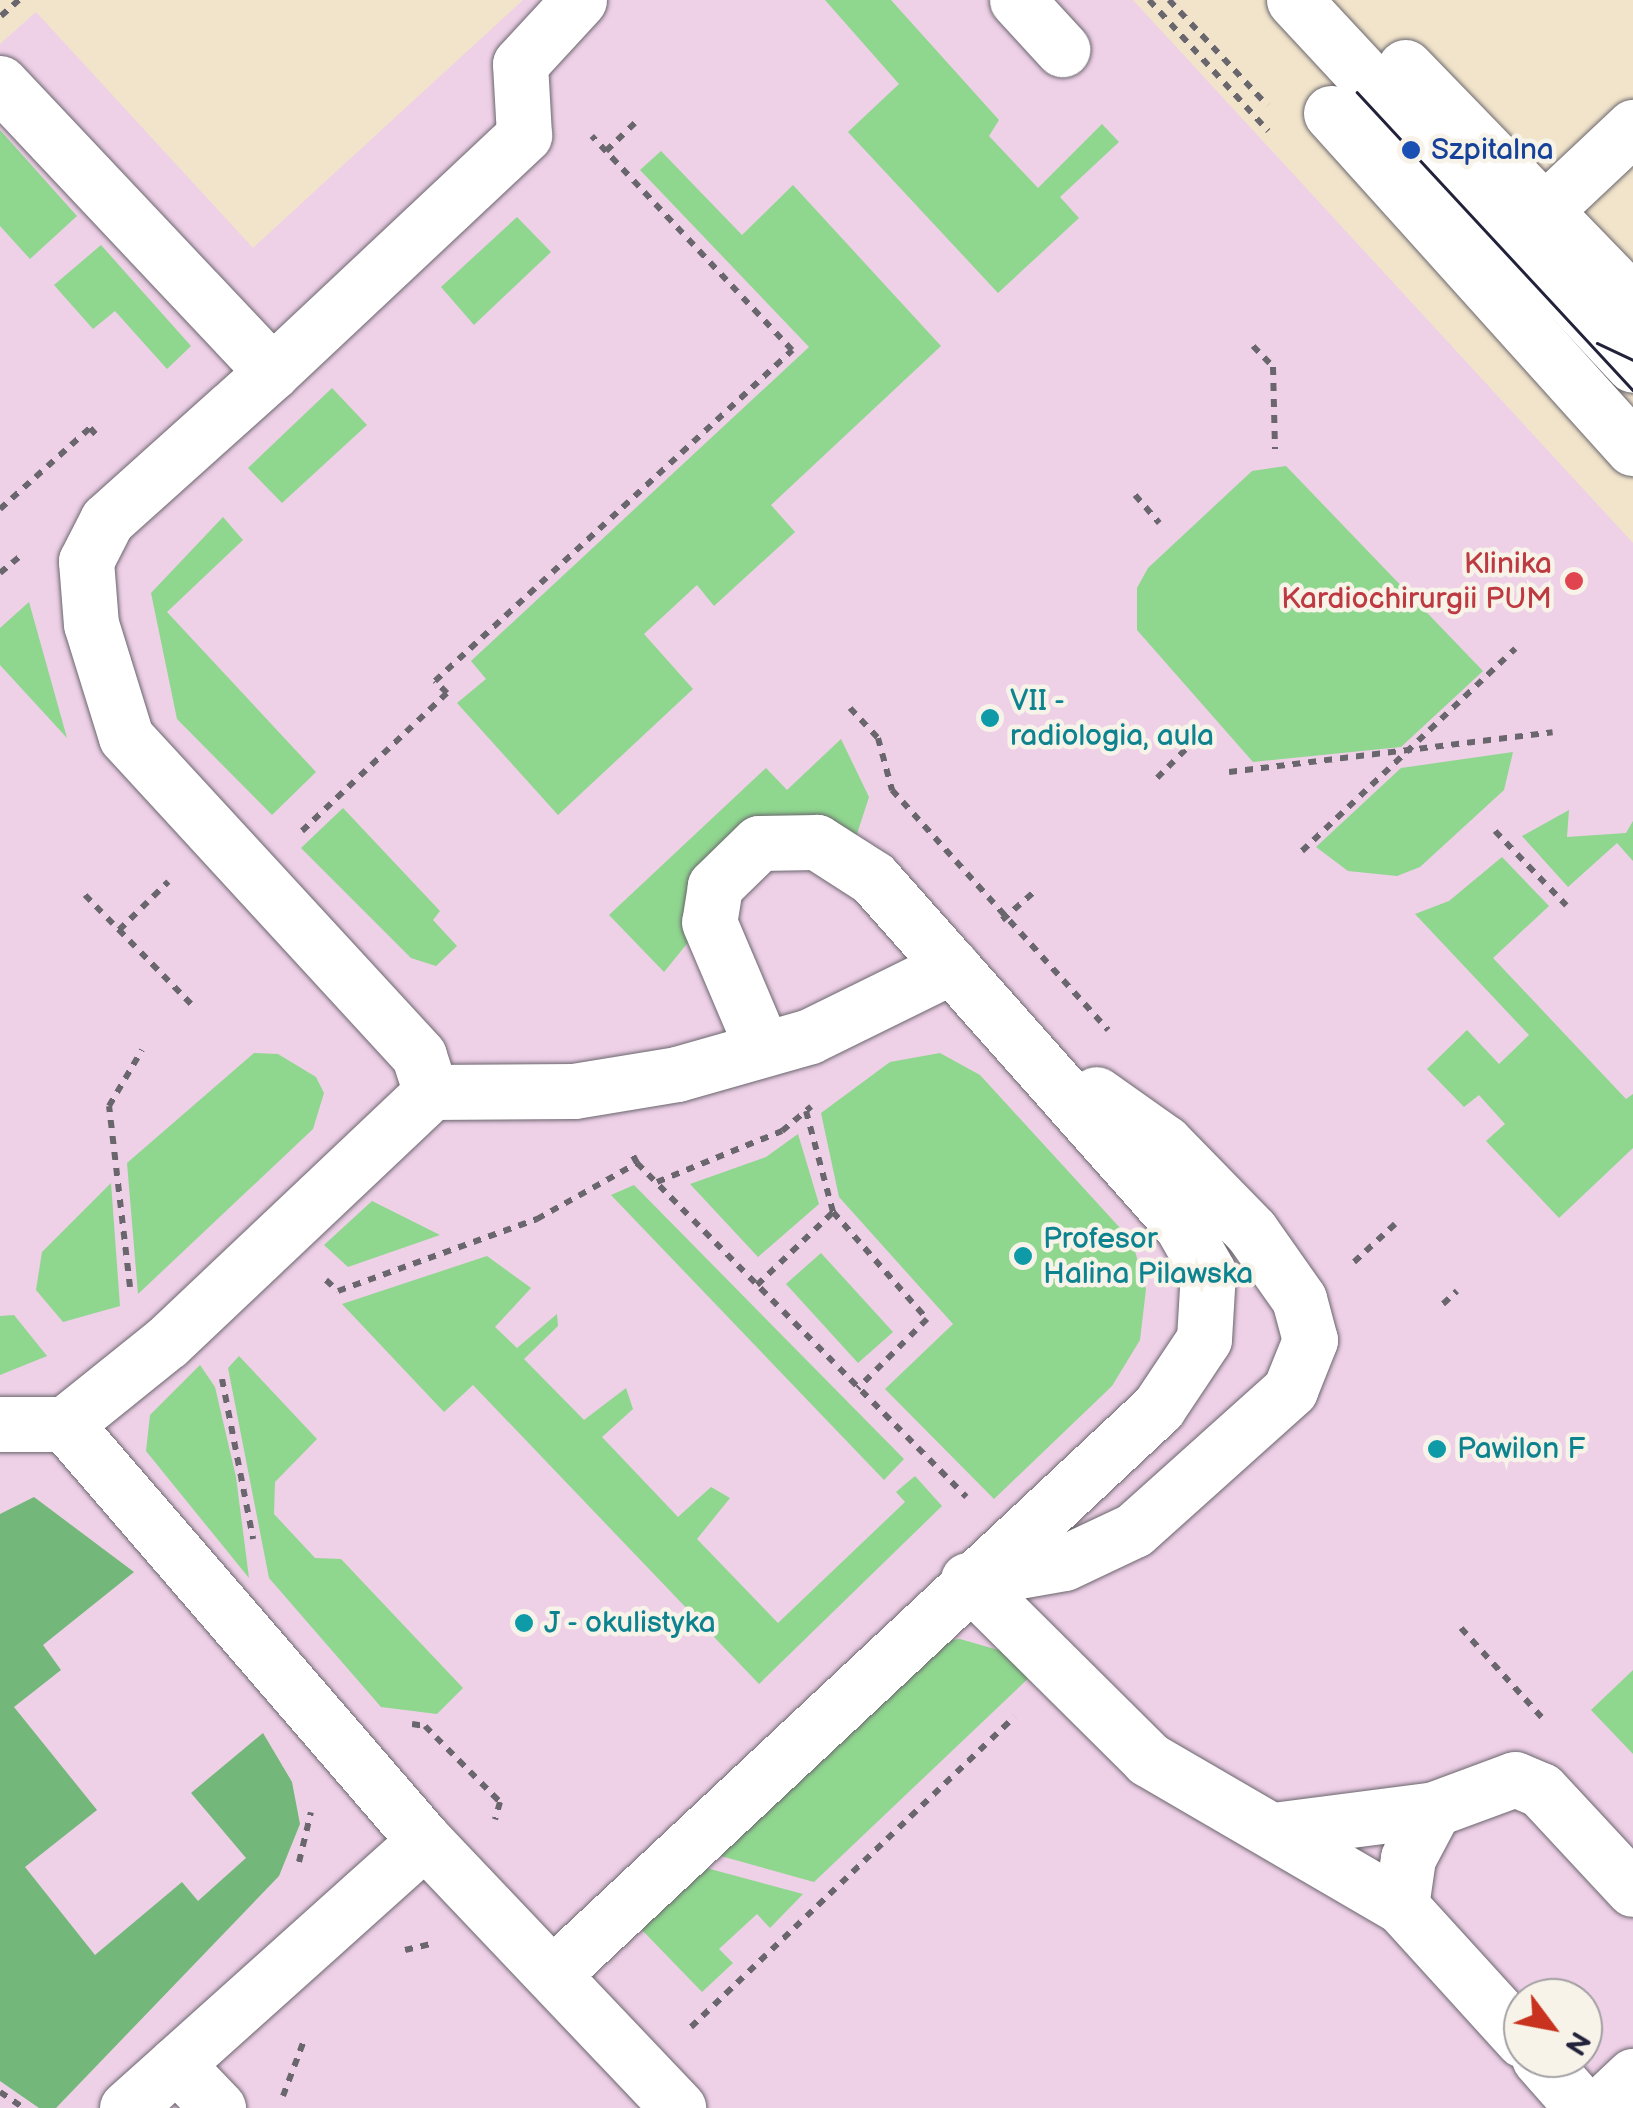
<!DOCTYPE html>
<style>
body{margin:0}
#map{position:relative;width:1633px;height:2108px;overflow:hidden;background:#f1e4ca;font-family:"Balsamiq Sans",sans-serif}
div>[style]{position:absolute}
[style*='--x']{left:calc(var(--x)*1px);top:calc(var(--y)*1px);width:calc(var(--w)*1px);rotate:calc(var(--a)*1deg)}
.built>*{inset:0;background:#eed0e7}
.green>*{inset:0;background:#8fd68f}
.forest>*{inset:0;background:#73b77a}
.path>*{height:6px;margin-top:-3px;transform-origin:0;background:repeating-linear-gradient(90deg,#6a666d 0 8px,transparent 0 16px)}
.roads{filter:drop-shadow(0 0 2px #6a666d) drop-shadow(0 0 2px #6a666d)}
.minor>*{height:55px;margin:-27.5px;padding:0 27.5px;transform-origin:27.5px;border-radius:27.5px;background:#fff}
.tram>*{height:2.5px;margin:-1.25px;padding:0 1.25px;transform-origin:1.25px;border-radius:1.25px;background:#22223b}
.dots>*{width:28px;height:28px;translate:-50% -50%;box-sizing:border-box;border:5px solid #f7f3e8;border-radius:50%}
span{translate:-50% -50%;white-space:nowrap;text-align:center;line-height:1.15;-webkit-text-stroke:9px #f7f3e8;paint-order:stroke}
.transit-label{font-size:30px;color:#164399}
.left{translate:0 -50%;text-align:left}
.health-label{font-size:30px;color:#be3a42}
.right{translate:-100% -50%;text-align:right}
.culture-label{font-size:30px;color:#0d838f}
.north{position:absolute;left:1503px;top:1978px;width:100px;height:100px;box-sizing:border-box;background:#f7f3e8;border:2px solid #a29fa3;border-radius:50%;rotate:122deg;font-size:28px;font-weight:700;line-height:40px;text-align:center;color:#22223b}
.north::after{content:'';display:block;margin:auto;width:35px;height:45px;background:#c8321e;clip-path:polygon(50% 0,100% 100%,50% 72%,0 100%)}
</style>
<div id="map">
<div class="built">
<i style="clip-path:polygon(evenodd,523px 0,1133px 0,1633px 543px,1633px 2108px,0 2108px,0 44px,36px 12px,253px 248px,523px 0,1523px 1998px,1583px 1998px,1583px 2058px,1523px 2058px,1523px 1998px)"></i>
</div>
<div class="green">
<i style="clip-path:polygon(825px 0,891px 0,999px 120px,989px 136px,1038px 188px,1102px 124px,1119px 142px,1060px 197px,1079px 218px,998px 293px,848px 132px,899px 84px)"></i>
<i style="clip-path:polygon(0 130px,77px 216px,30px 259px,0 226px)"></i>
<i style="clip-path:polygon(661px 151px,742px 235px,793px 185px,941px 346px,771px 505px,795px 532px,714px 606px,697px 585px,644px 634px,693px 689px,558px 815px,457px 703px,486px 679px,471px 661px,809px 347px,640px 170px)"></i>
<i style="clip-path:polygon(517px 217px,551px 252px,474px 325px,441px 287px)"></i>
<i style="clip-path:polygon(101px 245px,191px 346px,167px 369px,115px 311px,93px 329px,54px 285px)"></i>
<i style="clip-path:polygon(332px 388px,367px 425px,282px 503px,248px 468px)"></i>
<i style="clip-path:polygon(1286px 466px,1483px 671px,1401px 747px,1253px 762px,1137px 630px,1137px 588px,1148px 568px,1252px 471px)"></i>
<i style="clip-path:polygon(223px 517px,243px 540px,167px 612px,316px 772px,272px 815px,177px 719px,151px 593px)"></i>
<i style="clip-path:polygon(29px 602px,67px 738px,0 665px,0 628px)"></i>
<i style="clip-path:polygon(841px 739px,869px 797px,855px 840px,790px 817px,664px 972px,609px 915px,766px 768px,787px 790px)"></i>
<i style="clip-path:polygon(1513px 752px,1504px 790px,1420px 867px,1397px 876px,1348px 871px,1316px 847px,1401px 768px)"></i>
<i style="clip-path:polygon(343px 808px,440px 911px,433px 920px,457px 946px,436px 966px,411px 958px,301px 848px)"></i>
<i style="clip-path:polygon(1569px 810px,1567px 837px,1626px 833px,1633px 821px,1633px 861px,1617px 843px,1568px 887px,1522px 836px)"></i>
<i style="clip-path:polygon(1502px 857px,1549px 906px,1493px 958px,1626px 1099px,1633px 1094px,1633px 1148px,1559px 1218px,1486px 1141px,1505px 1124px,1479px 1095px,1464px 1107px,1427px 1069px,1467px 1030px,1499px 1064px,1529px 1035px,1415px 914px,1449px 901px)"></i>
<i style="clip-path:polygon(254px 1053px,278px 1054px,316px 1077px,324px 1093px,313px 1129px,138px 1294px,127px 1163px)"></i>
<i style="clip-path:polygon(940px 1053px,980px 1075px,1132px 1241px,1146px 1289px,1140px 1340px,1112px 1386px,994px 1499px,885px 1389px,953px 1324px,839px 1197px,821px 1113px,890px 1062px)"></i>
<i style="clip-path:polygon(798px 1134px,819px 1204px,758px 1257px,690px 1184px,766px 1157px)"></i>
<i style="clip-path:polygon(111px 1183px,120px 1306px,63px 1322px,36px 1290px,42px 1252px)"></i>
<i style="clip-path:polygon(634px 1185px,904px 1459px,884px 1480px,611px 1195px)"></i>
<i style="clip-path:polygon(372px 1201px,440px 1235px,348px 1267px,324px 1245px)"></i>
<i style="clip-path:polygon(821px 1253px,893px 1332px,858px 1363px,786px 1284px)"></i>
<i style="clip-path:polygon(487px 1256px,531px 1288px,495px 1327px,517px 1348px,557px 1314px,558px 1326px,524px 1359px,584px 1420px,626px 1388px,633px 1409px,602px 1437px,678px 1517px,711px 1487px,730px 1498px,697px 1539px,778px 1623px,905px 1502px,896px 1492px,915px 1476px,942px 1506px,759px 1684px,473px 1385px,444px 1412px,342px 1304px)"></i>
<i style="clip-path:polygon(14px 1315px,47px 1356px,0 1375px,0 1316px)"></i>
<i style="clip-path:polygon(239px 1356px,317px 1439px,275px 1482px,274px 1514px,315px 1558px,341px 1559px,463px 1688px,437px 1714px,381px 1707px,269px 1578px,228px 1368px)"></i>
<i style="clip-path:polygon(200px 1365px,215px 1387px,236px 1477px,249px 1578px,146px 1451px,150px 1415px)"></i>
<i style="clip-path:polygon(960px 1639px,1005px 1652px,1034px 1673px,814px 1882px,710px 1853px,942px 1641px)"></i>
<i style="clip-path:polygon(1633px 1670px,1633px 1754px,1591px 1710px)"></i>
<i style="clip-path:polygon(699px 1866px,803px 1894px,770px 1928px,757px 1914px,719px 1949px,733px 1963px,702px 1992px,642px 1930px)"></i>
</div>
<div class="forest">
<i style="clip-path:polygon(34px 1497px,134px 1572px,43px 1645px,61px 1670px,14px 1707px,97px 1810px,25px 1867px,95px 1955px,182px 1882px,198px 1901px,246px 1858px,191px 1793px,263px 1733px,292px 1782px,300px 1824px,279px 1876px,56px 2108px,39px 2108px,0 2081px,0 1514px)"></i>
</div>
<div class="path">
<i style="--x:1149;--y:0;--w:177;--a:47.7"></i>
<i style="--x:1169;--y:0;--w:144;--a:47"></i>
<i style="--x:1;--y:16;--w:24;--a:-42"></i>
<i style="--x:606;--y:151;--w:45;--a:-44.1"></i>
<i style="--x:1253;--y:346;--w:29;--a:46"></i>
<i style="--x:1273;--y:367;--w:82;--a:88.6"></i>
<i style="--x:1135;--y:495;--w:37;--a:49"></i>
<i style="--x:0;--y:509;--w:121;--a:-42"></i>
<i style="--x:90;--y:428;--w:15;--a:48"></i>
<i style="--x:0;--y:573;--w:25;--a:-40"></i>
<i style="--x:850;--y:708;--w:41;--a:47"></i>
<i style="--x:878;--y:738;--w:54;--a:74.9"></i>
<i style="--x:892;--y:790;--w:323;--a:48"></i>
<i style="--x:1229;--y:772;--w:326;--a:-7"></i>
<i style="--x:1157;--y:778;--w:57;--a:-45"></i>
<i style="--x:302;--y:831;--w:200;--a:-43.6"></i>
<i style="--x:447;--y:693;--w:17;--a:-135"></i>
<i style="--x:435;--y:681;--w:487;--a:-42.8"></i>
<i style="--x:792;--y:350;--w:293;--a:-133.1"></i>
<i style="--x:1495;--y:831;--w:103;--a:46.2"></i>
<i style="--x:1302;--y:851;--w:294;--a:-43.5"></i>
<i style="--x:85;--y:895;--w:153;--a:45.8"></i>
<i style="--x:1002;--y:920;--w:44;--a:-41.3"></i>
<i style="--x:119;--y:930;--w:69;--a:-44.4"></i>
<i style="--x:806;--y:1111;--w:105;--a:75"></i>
<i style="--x:637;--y:1163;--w:469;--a:45.4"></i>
<i style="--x:657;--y:1182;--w:135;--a:-22.2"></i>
<i style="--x:782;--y:1131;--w:38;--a:-40"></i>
<i style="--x:1354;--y:1262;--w:56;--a:-42.8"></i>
<i style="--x:326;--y:1280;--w:16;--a:43"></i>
<i style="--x:338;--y:1291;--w:212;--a:-19.9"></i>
<i style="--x:537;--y:1219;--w:115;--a:-29.2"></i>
<i style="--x:637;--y:1163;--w:15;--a:-118"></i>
<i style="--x:757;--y:1285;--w:105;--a:-43.8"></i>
<i style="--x:833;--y:1212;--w:142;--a:48.7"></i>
<i style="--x:927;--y:1319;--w:98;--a:135"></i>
<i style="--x:130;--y:1287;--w:182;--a:-96.6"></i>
<i style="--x:109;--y:1106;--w:65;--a:-59.5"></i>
<i style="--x:1443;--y:1304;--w:19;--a:-43"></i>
<i style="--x:222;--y:1379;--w:163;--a:79"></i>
<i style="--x:1461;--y:1628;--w:124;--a:47.9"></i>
<i style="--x:412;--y:1724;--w:13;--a:9"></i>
<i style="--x:425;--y:1726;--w:107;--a:45.4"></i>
<i style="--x:500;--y:1802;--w:18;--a:106"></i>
<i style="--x:299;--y:1862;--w:51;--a:-76.5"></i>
<i style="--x:405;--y:1950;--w:28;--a:-13"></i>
<i style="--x:691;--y:2027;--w:448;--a:-43.8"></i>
<i style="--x:0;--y:2092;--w:29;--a:34"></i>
<i style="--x:283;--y:2096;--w:57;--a:-69.3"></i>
</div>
<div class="roads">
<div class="minor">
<i style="--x:1017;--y:0;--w:67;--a:47.4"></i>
<i style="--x:1294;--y:0;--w:498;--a:47.1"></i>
<i style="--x:1405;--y:67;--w:327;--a:45.9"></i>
<i style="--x:0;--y:83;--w:397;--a:46.7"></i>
<i style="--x:272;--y:372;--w:222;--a:138.1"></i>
<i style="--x:107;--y:520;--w:46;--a:117.1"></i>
<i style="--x:86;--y:561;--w:63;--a:85.5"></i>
<i style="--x:91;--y:624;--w:118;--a:72.8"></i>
<i style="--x:126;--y:737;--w:433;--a:47.4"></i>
<i style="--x:419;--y:1056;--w:38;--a:72"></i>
<i style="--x:1331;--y:113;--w:451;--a:48"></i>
<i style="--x:1546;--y:209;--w:120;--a:-43.3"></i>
<i style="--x:272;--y:372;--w:346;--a:-43.2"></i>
<i style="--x:524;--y:135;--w:71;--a:-93.2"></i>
<i style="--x:520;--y:64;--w:87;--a:-47.3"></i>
<i style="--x:0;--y:1424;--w:65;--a:0"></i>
<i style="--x:65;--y:1424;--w:131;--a:-38.8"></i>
<i style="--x:167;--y:1342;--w:364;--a:-43.4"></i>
<i style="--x:431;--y:1092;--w:143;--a:-0.4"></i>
<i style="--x:574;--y:1091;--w:104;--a:-9.4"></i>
<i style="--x:677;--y:1074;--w:138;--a:-15.9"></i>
<i style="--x:810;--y:1036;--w:158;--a:-26.2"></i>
<i style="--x:65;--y:1424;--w:551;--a:49.2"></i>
<i style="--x:968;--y:1580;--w:97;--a:-10"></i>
<i style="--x:1064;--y:1563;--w:77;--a:-25.2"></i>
<i style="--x:1134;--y:1530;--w:210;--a:-41.9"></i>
<i style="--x:1290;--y:1390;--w:54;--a:-68.2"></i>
<i style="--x:1310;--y:1340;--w:42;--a:-105"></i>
<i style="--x:1299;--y:1299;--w:83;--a:-125.2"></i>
<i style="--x:1251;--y:1231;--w:124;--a:-134.3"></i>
<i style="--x:1164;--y:1142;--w:83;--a:-144.8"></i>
<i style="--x:968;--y:1580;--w:254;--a:44.8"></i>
<i style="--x:1148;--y:1759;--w:293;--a:30.2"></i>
<i style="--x:1401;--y:1906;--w:181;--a:47.7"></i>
<i style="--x:1281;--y:1829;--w:154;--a:-7.4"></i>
<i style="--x:1401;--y:1906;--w:49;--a:-81.7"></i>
<i style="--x:1408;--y:1858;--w:55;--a:-62"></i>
<i style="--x:1434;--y:1809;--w:86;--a:-20.3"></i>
<i style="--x:1515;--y:1779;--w:28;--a:23"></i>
<i style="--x:1541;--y:1790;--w:135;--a:47.1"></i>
<i style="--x:555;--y:1972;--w:826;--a:-43.09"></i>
<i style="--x:1158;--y:1408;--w:83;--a:-56.3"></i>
<i style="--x:1204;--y:1339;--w:67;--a:-86.6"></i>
<i style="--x:1208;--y:1272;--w:53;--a:-119.5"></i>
<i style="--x:1182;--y:1226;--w:465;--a:-131.6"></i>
<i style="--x:873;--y:878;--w:67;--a:-147.3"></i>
<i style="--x:817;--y:842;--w:58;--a:179"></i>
<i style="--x:759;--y:843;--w:62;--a:135.7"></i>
<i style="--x:715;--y:886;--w:36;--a:99"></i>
<i style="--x:709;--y:922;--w:138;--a:67"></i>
<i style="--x:1539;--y:2058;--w:67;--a:48.7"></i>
<i style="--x:176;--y:2064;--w:61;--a:46.3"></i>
<i style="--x:127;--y:2108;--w:400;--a:-41.9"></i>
<i style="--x:425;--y:1841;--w:368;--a:46.5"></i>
<i style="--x:1599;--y:2108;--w:47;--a:-43.3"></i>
</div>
</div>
<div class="tram">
<i style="--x:1357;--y:92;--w:406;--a:47.2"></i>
<i style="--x:1597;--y:343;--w:40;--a:25"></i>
</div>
<div class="dots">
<i style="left:1411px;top:150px;background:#1a4fb4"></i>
<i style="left:1574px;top:581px;background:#e0444e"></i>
<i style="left:990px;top:718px;background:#0f9aa8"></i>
<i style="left:1023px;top:1256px;background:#0f9aa8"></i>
<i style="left:1437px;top:1449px;background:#0f9aa8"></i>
<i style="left:524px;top:1623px;background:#0f9aa8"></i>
</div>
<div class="transit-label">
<span class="left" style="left:1431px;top:150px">Szpitalna</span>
</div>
<div class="health-label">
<span class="right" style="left:1552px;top:581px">Klinika<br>Kardiochirurgii PUM</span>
</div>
<div class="culture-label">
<span class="left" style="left:1010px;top:718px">VII -<br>radiologia, aula</span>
<span class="left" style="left:1043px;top:1256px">Profesor<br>Halina Pilawska</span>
<span class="left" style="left:1457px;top:1449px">Pawilon F</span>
<span class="left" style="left:544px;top:1623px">J - okulistyka</span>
</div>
<div class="north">N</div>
</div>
